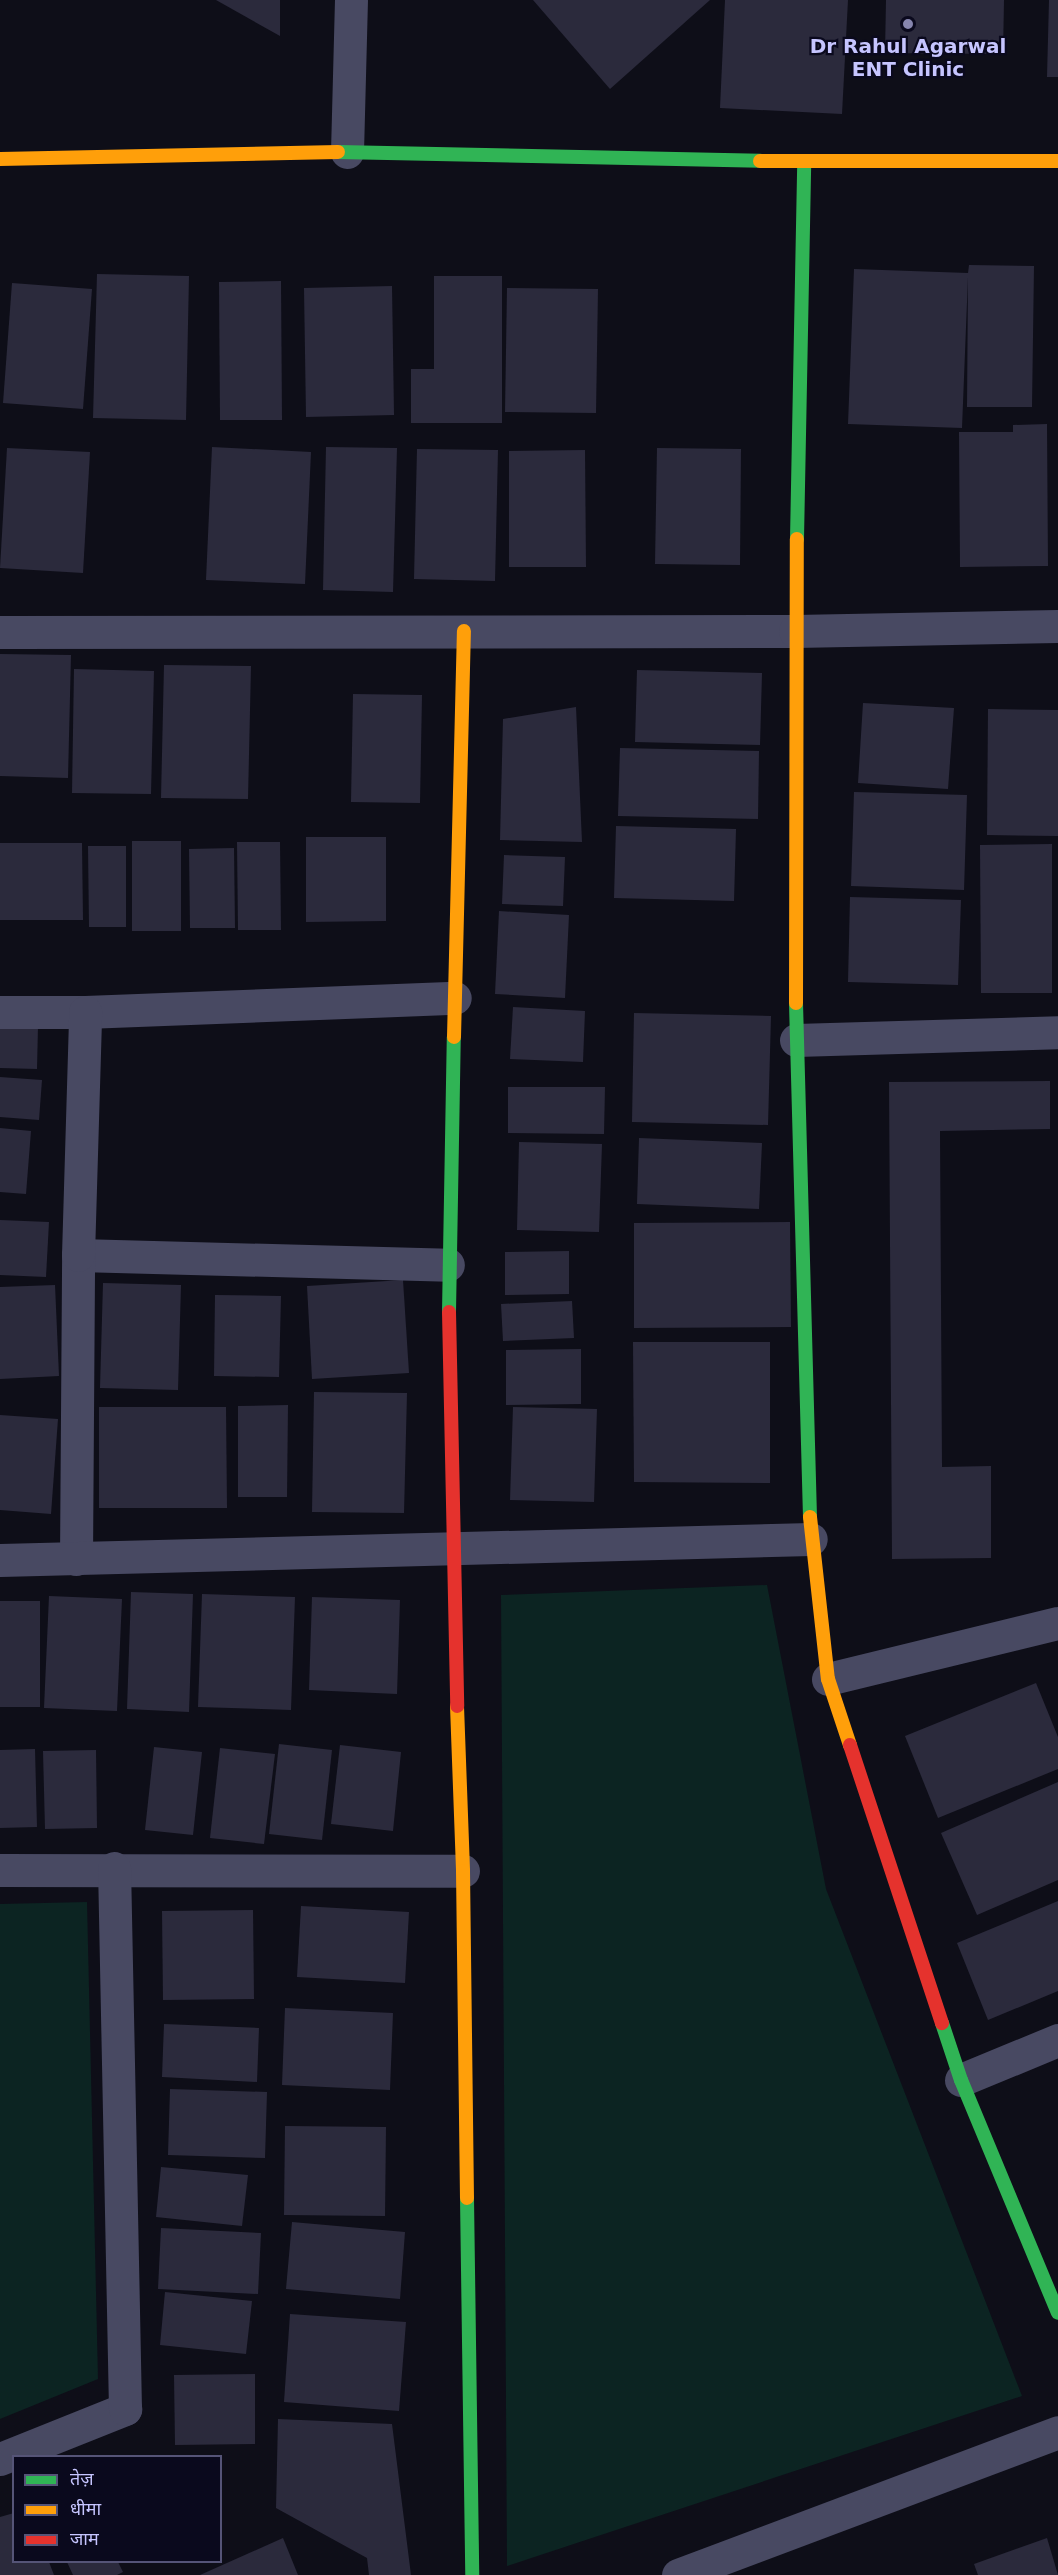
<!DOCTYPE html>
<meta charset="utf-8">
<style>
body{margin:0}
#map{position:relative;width:1058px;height:2575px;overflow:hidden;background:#0e0e18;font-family:"DejaVu Sans","Noto Sans Devanagari",sans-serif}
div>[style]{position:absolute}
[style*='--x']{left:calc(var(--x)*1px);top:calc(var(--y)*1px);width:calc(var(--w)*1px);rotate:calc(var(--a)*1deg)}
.green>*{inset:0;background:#0c2422}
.building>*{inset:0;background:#2b2a3c}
.street>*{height:33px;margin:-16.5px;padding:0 16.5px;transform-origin:16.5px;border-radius:16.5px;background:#484962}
.fast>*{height:14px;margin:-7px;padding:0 7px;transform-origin:7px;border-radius:7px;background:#30b455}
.slow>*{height:14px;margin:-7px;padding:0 7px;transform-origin:7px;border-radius:7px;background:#ff9f0a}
.jam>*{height:14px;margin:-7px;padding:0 7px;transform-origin:7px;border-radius:7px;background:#e5322d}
.dots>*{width:16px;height:16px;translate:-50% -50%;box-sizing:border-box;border:3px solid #0a091d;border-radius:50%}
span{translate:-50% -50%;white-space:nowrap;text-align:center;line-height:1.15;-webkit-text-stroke:4.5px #0a091d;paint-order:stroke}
.poi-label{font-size:20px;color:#c6c5ff;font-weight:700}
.legend{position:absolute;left:12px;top:2455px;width:210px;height:108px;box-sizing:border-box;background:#0a091d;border:2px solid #555477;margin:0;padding:8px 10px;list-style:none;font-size:18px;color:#c6c5ff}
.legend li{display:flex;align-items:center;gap:12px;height:30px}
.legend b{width:30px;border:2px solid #555477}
</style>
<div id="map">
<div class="green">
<i style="clip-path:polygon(767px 1585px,826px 1889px,1022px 2396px,507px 2566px,501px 1595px)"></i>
<i style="clip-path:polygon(87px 1902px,98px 2379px,0 2419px,0 1904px)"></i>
</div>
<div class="building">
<i style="clip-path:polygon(216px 0,280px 0,280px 36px)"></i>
<i style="clip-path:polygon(533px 0,710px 0,610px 89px)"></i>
<i style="clip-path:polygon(725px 0,848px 0,842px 114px,720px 108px)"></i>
<i style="clip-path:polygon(886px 0,1004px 0,1003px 54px,885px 53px)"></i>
<i style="clip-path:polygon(1049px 0,1058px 0,1058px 77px,1047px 77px)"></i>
<i style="clip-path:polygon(969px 265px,1034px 266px,1032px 407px,967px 407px,968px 277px,962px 428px,848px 424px,854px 269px,968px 273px)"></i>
<i style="clip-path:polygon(97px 274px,189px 276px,186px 420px,93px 418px)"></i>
<i style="clip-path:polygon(434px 276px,502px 276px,502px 423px,411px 423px,411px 369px,434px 369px)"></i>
<i style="clip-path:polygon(281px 281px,282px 420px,220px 420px,219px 282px)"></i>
<i style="clip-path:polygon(12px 283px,92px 289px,83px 409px,3px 403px)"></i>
<i style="clip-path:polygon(392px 286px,394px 415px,306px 417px,304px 288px)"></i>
<i style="clip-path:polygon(507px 288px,598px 289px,596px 413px,505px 412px)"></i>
<i style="clip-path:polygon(1047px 424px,1048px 566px,960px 567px,959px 432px,1013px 432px,1013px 425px)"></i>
<i style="clip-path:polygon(212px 447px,311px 452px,305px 584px,206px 580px)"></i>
<i style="clip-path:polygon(326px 447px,397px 448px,393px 592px,323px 590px)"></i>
<i style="clip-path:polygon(7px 448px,90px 452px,83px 573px,0 568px)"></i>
<i style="clip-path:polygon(657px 448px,741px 449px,740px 565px,655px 564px)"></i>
<i style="clip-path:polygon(417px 449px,498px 450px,495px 581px,414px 579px)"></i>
<i style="clip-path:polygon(585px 450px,586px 567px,509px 567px,509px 451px)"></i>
<i style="clip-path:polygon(0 654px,71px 655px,68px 778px,0 776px)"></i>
<i style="clip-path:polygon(164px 665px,251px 666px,248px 799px,161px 798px)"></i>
<i style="clip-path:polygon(74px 669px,154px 671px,151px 794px,72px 793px)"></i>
<i style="clip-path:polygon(637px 670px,762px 673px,760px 745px,635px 742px)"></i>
<i style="clip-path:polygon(353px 694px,422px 695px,420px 803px,351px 802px)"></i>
<i style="clip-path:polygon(863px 703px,954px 708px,948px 789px,858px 783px)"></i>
<i style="clip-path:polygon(576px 707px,582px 842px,500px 840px,503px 719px)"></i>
<i style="clip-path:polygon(988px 709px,1058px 710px,1058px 836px,987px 835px)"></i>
<i style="clip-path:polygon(620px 748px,759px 751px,758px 819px,618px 816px)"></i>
<i style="clip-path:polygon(854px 792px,967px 795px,964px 890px,851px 886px)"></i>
<i style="clip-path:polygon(616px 826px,736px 829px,734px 901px,614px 898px)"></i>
<i style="clip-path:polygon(306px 837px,386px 837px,386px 921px,306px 922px)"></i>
<i style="clip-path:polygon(132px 841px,181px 841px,181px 931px,132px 931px)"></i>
<i style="clip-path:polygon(237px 842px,280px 842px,281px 930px,238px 930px)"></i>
<i style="clip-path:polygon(0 843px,82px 843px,83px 920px,0 920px)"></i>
<i style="clip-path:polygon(1052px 844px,1052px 993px,981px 993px,980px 845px)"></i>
<i style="clip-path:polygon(88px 846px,126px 846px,126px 927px,89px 927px)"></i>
<i style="clip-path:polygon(234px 848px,235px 928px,190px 928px,189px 849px)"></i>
<i style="clip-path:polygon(504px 855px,565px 857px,563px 906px,502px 904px)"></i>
<i style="clip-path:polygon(850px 897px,961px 900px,958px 985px,848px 982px)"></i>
<i style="clip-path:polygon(499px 911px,569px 915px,565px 998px,495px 994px)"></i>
<i style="clip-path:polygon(513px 1007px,585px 1011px,583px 1062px,510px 1059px)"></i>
<i style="clip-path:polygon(634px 1013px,771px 1016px,768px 1125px,632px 1122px)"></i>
<i style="clip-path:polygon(0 1026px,38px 1026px,37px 1069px,0 1068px)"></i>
<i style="clip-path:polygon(0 1077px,42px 1080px,39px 1120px,0 1117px)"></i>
<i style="clip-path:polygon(1050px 1081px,1050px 1129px,940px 1131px,942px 1467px,991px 1466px,991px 1558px,892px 1559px,889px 1082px)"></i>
<i style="clip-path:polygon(508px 1087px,605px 1087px,604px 1134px,508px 1133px)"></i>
<i style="clip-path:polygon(0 1128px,31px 1131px,26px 1194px,0 1192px)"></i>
<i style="clip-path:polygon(639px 1138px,762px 1143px,759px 1209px,637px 1204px)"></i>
<i style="clip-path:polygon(519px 1142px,602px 1144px,599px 1232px,517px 1230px)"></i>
<i style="clip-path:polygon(0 1220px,49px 1222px,46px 1277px,0 1275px)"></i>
<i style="clip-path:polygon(790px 1222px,791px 1327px,634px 1328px,634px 1223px)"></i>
<i style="clip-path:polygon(569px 1251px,569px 1294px,505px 1295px,505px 1252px)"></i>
<i style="clip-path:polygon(403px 1280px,409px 1373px,312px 1379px,307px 1286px)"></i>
<i style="clip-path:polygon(103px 1283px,181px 1285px,178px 1390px,100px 1388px)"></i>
<i style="clip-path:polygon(55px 1285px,59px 1376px,0 1379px,0 1287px)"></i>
<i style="clip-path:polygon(215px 1295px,281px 1296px,279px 1377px,214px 1376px)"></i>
<i style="clip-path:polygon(572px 1301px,574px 1338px,503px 1341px,501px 1304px)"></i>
<i style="clip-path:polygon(633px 1342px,770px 1342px,770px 1483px,634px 1482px)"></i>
<i style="clip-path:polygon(581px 1349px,581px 1404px,506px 1405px,506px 1350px)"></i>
<i style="clip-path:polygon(314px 1392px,407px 1393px,404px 1513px,312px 1512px)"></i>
<i style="clip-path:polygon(288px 1405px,287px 1497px,238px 1497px,238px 1406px)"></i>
<i style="clip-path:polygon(99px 1407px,226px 1407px,227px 1508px,99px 1508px)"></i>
<i style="clip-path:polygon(513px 1407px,597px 1409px,594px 1502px,510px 1500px)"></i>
<i style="clip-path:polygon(0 1415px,58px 1419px,51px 1514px,0 1510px)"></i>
<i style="clip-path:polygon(131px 1592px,193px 1594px,189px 1712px,127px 1709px)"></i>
<i style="clip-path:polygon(202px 1594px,295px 1597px,291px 1710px,198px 1707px)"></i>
<i style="clip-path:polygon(49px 1596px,122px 1599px,117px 1711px,44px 1708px)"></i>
<i style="clip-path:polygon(312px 1597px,400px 1600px,397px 1694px,309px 1690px)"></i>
<i style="clip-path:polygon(0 1601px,40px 1601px,40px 1707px,0 1707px)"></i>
<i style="clip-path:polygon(1036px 1683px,1058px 1737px,1058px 1769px,938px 1818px,905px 1736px)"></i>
<i style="clip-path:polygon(279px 1744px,332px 1750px,322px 1840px,269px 1834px)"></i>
<i style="clip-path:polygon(340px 1745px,401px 1752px,393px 1831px,331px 1824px)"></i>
<i style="clip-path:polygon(154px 1747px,202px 1752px,193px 1835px,145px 1830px)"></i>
<i style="clip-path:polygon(220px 1748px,275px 1754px,264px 1844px,210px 1838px)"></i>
<i style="clip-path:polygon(35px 1749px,37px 1827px,0 1828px,0 1750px)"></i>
<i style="clip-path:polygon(96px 1750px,97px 1828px,45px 1829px,43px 1751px)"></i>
<i style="clip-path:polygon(1058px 1782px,1058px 1880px,977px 1915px,941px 1833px)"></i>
<i style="clip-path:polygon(1058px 1901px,1058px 1991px,988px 2020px,957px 1943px)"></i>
<i style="clip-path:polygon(301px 1906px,409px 1912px,405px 1983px,297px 1977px)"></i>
<i style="clip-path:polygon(253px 1910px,254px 1999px,163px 2000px,162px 1911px)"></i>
<i style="clip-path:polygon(285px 2008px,393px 2013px,390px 2090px,282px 2085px)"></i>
<i style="clip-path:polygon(164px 2024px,259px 2028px,257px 2082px,162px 2077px)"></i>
<i style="clip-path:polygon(170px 2089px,267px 2092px,265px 2158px,168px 2155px)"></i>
<i style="clip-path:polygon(285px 2126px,386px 2127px,385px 2216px,284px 2215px)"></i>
<i style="clip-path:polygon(161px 2167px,248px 2175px,242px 2226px,156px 2217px)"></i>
<i style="clip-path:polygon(292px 2222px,405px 2232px,400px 2299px,286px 2289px)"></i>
<i style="clip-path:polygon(161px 2228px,261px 2233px,258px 2294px,158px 2289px)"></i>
<i style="clip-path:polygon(165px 2292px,252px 2301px,246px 2354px,160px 2345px)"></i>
<i style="clip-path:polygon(290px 2314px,406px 2322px,399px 2411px,284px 2402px)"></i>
<i style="clip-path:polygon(255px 2374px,255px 2444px,175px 2445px,174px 2375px)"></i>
<i style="clip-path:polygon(278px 2419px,392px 2424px,411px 2575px,369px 2575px,367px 2558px,276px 2508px)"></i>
<i style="clip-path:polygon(14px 2513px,14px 2562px,49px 2562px,54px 2575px,0 2575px,0 2517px)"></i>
<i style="clip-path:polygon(283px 2538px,298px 2575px,200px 2575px)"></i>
<i style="clip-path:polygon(1047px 2538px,1058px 2575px,978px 2575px,974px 2564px)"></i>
<i style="clip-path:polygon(67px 2562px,118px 2562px,123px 2572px,117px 2575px,73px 2575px)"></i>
</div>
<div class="street">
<i style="--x:347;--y:152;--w:152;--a:-88.5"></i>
<i style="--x:0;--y:632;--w:795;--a:-0.07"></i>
<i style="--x:795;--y:631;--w:263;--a:-1.1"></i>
<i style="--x:0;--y:1012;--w:85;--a:0"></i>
<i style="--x:85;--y:1012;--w:370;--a:-2.2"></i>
<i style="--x:796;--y:1040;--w:262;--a:-1.7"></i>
<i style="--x:78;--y:1255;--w:370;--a:1.5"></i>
<i style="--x:76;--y:1559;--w:304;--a:-89.6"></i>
<i style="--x:78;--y:1255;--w:243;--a:-88.3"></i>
<i style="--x:0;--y:1560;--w:811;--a:-1.48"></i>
<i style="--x:828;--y:1679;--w:237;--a:-13.7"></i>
<i style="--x:0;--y:1870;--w:463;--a:0.1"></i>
<i style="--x:961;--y:2080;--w:105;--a:-22.4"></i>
<i style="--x:0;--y:2459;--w:135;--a:-21.8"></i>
<i style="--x:125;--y:2409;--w:541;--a:-91.16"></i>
<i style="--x:678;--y:2575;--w:406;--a:-20.6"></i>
</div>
<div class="fast">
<i style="--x:338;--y:152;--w:422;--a:1.2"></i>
<i style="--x:797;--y:539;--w:377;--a:-88.9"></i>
<i style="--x:796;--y:1003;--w:514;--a:88.44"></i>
<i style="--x:449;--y:1312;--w:275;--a:-89"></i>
<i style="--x:942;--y:2023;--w:60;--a:71.6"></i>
<i style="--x:961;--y:2080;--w:252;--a:67.4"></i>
<i style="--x:467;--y:2198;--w:377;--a:89.2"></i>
</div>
<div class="slow">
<i style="--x:0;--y:159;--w:338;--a:-1.2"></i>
<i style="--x:760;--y:161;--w:298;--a:0"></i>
<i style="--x:796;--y:1003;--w:464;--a:-89.9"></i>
<i style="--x:454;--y:1037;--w:406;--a:-88.6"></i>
<i style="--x:810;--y:1517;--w:163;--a:83.7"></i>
<i style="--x:828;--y:1679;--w:70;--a:71.6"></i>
<i style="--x:457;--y:1706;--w:165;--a:87.9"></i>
<i style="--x:463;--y:1871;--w:327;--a:89.3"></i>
</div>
<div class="jam">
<i style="--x:449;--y:1312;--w:394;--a:88.8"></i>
<i style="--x:850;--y:1745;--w:293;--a:71.7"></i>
</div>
<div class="dots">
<i style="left:908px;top:24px;background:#8685ae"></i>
</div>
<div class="poi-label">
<span style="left:908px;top:58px">Dr Rahul Agarwal<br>ENT Clinic</span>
</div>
<ul class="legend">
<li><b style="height:8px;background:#30b455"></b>तेज़</li>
<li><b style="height:8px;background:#ff9f0a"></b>धीमा</li>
<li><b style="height:8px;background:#e5322d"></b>जाम</li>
</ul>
</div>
